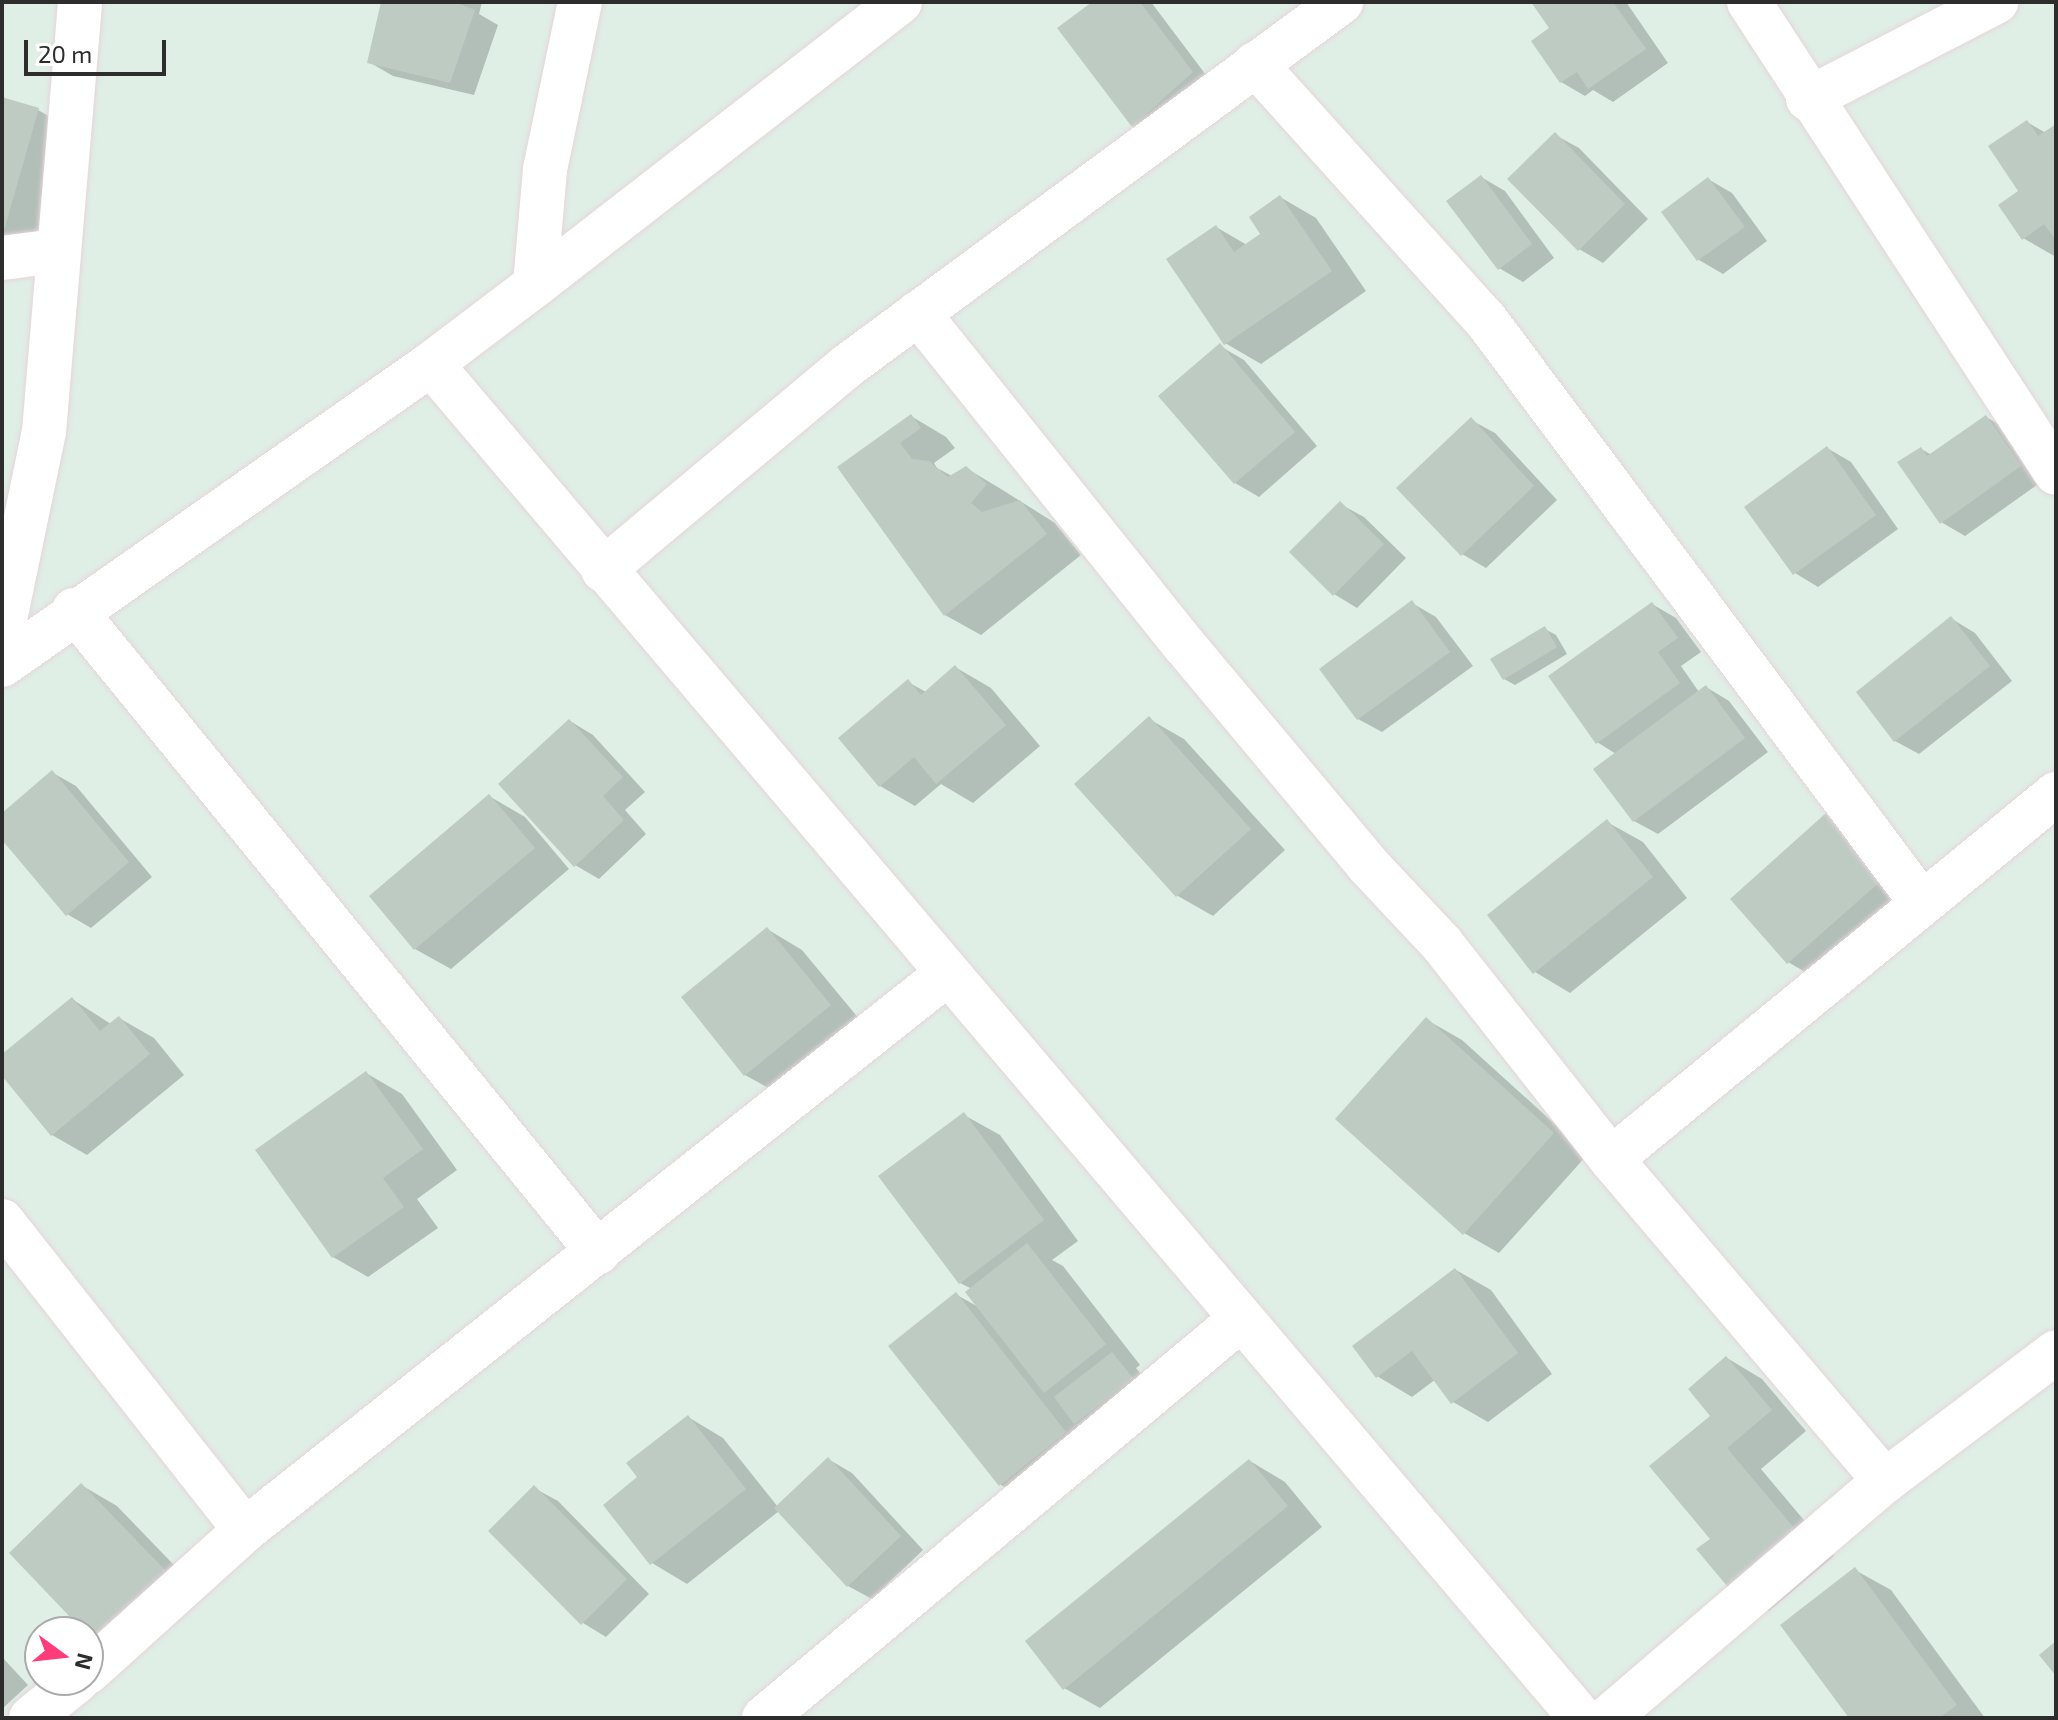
<!DOCTYPE html>
<style>
body{margin:0}
#map{position:relative;width:2058px;height:1720px;overflow:hidden;background:#dfefe6;font-family:"Exo 2",sans-serif}
div>[style]{position:absolute}
[style*='--x']{left:calc(var(--x)*1px);top:calc(var(--y)*1px);width:calc(var(--w)*1px);rotate:calc(var(--a)*1deg)}
.shadow>*{inset:0;background:#0003}
.building>*{inset:0;background:#becbc3}
.roads{filter:drop-shadow(0 0 2px #e6d4da) drop-shadow(0 0 2px #e6d4da)}
.minor>*{height:44px;margin:-22px;padding:0 22px;transform-origin:22px;border-radius:22px;background:#fff}
span{translate:-50% -50%;white-space:nowrap;text-align:center;line-height:1.15;-webkit-text-stroke:6px #fff;paint-order:stroke}
.frame{position:absolute;inset:0;border:4px solid #2d2d2d;pointer-events:none}
.north{position:absolute;left:24px;top:1616px;width:80px;height:80px;box-sizing:border-box;background:#fff;border:2px solid #ababab;border-radius:50%;rotate:105deg;font-size:22px;font-weight:700;line-height:32px;text-align:center;color:#2d2d2d}
.north::after{content:'';display:block;margin:auto;width:28px;height:36px;background:#ff3c7b;clip-path:polygon(50% 0,100% 100%,50% 72%,0 100%)}
.scale{position:absolute;left:24px;top:40px;width:142px;height:36px;box-sizing:border-box;border:4px solid #2d2d2d;border-top:0;padding-left:10px;font-size:24px;line-height:28px;white-space:nowrap;color:#2d2d2d;-webkit-text-stroke:6px #fff;paint-order:stroke}
</style>
<div id="map">
<div class="shadow">
<i style="clip-path:polygon(383px 2px,482px 2px,479px 14px,498px 25px,474px 95px,393px 76px,369px 62px)"></i>
<i style="clip-path:polygon(1095px 2px,1151px 2px,1215px 87px,1157px 139px,1133px 126px)"></i>
<i style="clip-path:polygon(1533px 2px,1626px 2px,1668px 63px,1613px 102px,1593px 90px,1585px 96px,1561px 82px,1552px 29px)"></i>
<i style="clip-path:polygon(2px 99px,38px 110px,73px 130px,36px 261px,2px 251px)"></i>
<i style="clip-path:polygon(2027px 122px,2046px 133px,2056px 126px,2056px 257px,2023px 238px)"></i>
<i style="clip-path:polygon(1555px 135px,1579px 148px,1648px 219px,1603px 263px,1579px 249px)"></i>
<i style="clip-path:polygon(1481px 177px,1505px 191px,1554px 258px,1523px 282px,1499px 268px)"></i>
<i style="clip-path:polygon(1708px 179px,1732px 193px,1767px 241px,1723px 274px,1699px 260px,1664px 213px)"></i>
<i style="clip-path:polygon(1280px 197px,1316px 218px,1366px 291px,1261px 364px,1225px 343px,1216px 227px,1247px 245px,1263px 234px)"></i>
<i style="clip-path:polygon(1220px 346px,1244px 360px,1317px 446px,1259px 497px,1235px 483px)"></i>
<i style="clip-path:polygon(911px 416px,946px 437px,955px 448px,934px 463px,937px 468px,952px 476px,966px 468px,1001px 489px,1055px 523px,1081px 555px,981px 635px,945px 615px,840px 467px)"></i>
<i style="clip-path:polygon(1986px 417px,2010px 431px,2044px 480px,1965px 536px,1941px 522px,1921px 449px,1932px 455px)"></i>
<i style="clip-path:polygon(1471px 420px,1495px 433px,1557px 500px,1486px 568px,1462px 554px)"></i>
<i style="clip-path:polygon(1827px 448px,1851px 462px,1898px 529px,1818px 587px,1795px 573px)"></i>
<i style="clip-path:polygon(1340px 504px,1364px 517px,1406px 558px,1357px 608px,1334px 594px)"></i>
<i style="clip-path:polygon(1412px 603px,1436px 617px,1473px 666px,1382px 732px,1358px 719px)"></i>
<i style="clip-path:polygon(1652px 604px,1676px 618px,1701px 652px,1681px 666px,1699px 692px,1706px 687px,1729px 701px,1768px 752px,1658px 834px,1634px 821px,1616px 754px,1597px 742px)"></i>
<i style="clip-path:polygon(1952px 619px,1975px 633px,2012px 681px,1919px 754px,1895px 741px)"></i>
<i style="clip-path:polygon(1545px 629px,1556px 635px,1567px 654px,1515px 685px,1504px 679px)"></i>
<i style="clip-path:polygon(955px 667px,991px 688px,1040px 746px,973px 803px,941px 784px,915px 806px,880px 786px,908px 682px,926px 692px)"></i>
<i style="clip-path:polygon(1149px 719px,1184px 739px,1285px 850px,1213px 916px,1178px 896px,1077px 784px)"></i>
<i style="clip-path:polygon(570px 721px,593px 735px,645px 792px,625px 810px,646px 834px,599px 879px,575px 865px)"></i>
<i style="clip-path:polygon(53px 773px,76px 786px,152px 877px,91px 928px,67px 914px,2px 837px,2px 815px)"></i>
<i style="clip-path:polygon(489px 796px,525px 817px,569px 869px,451px 969px,415px 949px)"></i>
<i style="clip-path:polygon(1826px 816px,1861px 836px,1917px 900px,1824px 983px,1788px 962px)"></i>
<i style="clip-path:polygon(1607px 822px,1643px 842px,1687px 898px,1570px 993px,1535px 972px)"></i>
<i style="clip-path:polygon(767px 929px,802px 950px,865px 1026px,781px 1095px,745px 1075px)"></i>
<i style="clip-path:polygon(72px 999px,111px 1024px,119px 1018px,154px 1038px,184px 1075px,87px 1155px,52px 1135px,2px 1073px,2px 1057px)"></i>
<i style="clip-path:polygon(1427px 1020px,1462px 1040px,1588px 1154px,1499px 1253px,1464px 1233px)"></i>
<i style="clip-path:polygon(366px 1073px,402px 1094px,457px 1170px,417px 1199px,438px 1228px,368px 1277px,333px 1257px)"></i>
<i style="clip-path:polygon(964px 1115px,1000px 1135px,1078px 1241px,1052px 1260px,1063px 1266px,1140px 1365px,1136px 1368px,1156px 1392px,1099px 1436px,1077px 1424px,1100px 1453px,1036px 1505px,1001px 1485px,957px 1295px,982px 1309px,972px 1289px,960px 1283px)"></i>
<i style="clip-path:polygon(1456px 1270px,1491px 1290px,1552px 1374px,1488px 1422px,1453px 1402px,1436px 1379px,1412px 1397px,1377px 1376px)"></i>
<i style="clip-path:polygon(1727px 1358px,1762px 1379px,1806px 1431px,1761px 1469px,1834px 1556px,1769px 1611px,1733px 1591px,1712px 1416px)"></i>
<i style="clip-path:polygon(688px 1417px,723px 1438px,778px 1507px,828px 1459px,852px 1473px,923px 1550px,872px 1599px,848px 1586px,779px 1511px,687px 1584px,652px 1563px,640px 1478px)"></i>
<i style="clip-path:polygon(1250px 1461px,1285px 1482px,1322px 1527px,1100px 1708px,1064px 1688px)"></i>
<i style="clip-path:polygon(81px 1485px,117px 1506px,199px 1591px,129px 1659px,12px 1553px)"></i>
<i style="clip-path:polygon(534px 1488px,558px 1501px,649px 1594px,606px 1637px,583px 1623px)"></i>
<i style="clip-path:polygon(1855px 1570px,1891px 1590px,1985px 1718px,1852px 1718px)"></i>
<i style="clip-path:polygon(2px 1657px,28px 1685px,2px 1709px)"></i>
</div>
<div class="building">
<i style="clip-path:polygon(381px 2px,455px 2px,475px 10px,450px 83px,367px 63px)"></i>
<i style="clip-path:polygon(1092px 2px,1140px 2px,1193px 72px,1132px 127px,1057px 28px)"></i>
<i style="clip-path:polygon(1531px 2px,1613px 2px,1646px 49px,1588px 89px,1577px 72px,1560px 83px,1531px 41px,1549px 28px)"></i>
<i style="clip-path:polygon(2px 97px,39px 108px,3px 234px,2px 234px)"></i>
<i style="clip-path:polygon(2027px 120px,2038px 136px,2056px 124px,2056px 240px,2044px 224px,2022px 240px,1998px 205px,2018px 191px,1988px 146px)"></i>
<i style="clip-path:polygon(1555px 132px,1625px 204px,1578px 251px,1507px 179px)"></i>
<i style="clip-path:polygon(1481px 175px,1532px 244px,1498px 270px,1446px 201px)"></i>
<i style="clip-path:polygon(1708px 177px,1745px 227px,1697px 261px,1661px 212px)"></i>
<i style="clip-path:polygon(1280px 195px,1332px 271px,1224px 345px,1166px 259px,1216px 225px,1234px 252px,1260px 234px,1249px 217px)"></i>
<i style="clip-path:polygon(1220px 343px,1295px 432px,1234px 484px,1158px 396px)"></i>
<i style="clip-path:polygon(911px 414px,921px 428px,900px 443px,912px 459px,929px 461px,948px 477px,966px 466px,987px 484px,971px 503px,982px 512px,1020px 500px,1047px 534px,944px 616px,837px 467px)"></i>
<i style="clip-path:polygon(1986px 415px,2021px 466px,1940px 524px,1897px 462px,1921px 447px,1927px 456px)"></i>
<i style="clip-path:polygon(1471px 417px,1534px 486px,1461px 556px,1396px 488px)"></i>
<i style="clip-path:polygon(1827px 446px,1876px 515px,1793px 575px,1744px 507px)"></i>
<i style="clip-path:polygon(1340px 501px,1384px 544px,1333px 596px,1289px 552px)"></i>
<i style="clip-path:polygon(1412px 600px,1450px 652px,1357px 720px,1319px 669px)"></i>
<i style="clip-path:polygon(1652px 602px,1678px 638px,1658px 652px,1680px 683px,1596px 744px,1548px 676px)"></i>
<i style="clip-path:polygon(1951px 616px,1990px 666px,1894px 742px,1856px 692px)"></i>
<i style="clip-path:polygon(1545px 626px,1557px 647px,1503px 680px,1490px 659px)"></i>
<i style="clip-path:polygon(955px 665px,1006px 725px,936px 784px,914px 757px,879px 787px,838px 738px,908px 679px,921px 695px)"></i>
<i style="clip-path:polygon(1706px 685px,1745px 738px,1633px 822px,1593px 769px)"></i>
<i style="clip-path:polygon(1149px 716px,1251px 829px,1176px 897px,1074px 784px)"></i>
<i style="clip-path:polygon(569px 719px,623px 777px,603px 796px,624px 820px,574px 867px,498px 784px)"></i>
<i style="clip-path:polygon(52px 770px,129px 862px,66px 916px,2px 840px,2px 813px)"></i>
<i style="clip-path:polygon(489px 794px,535px 848px,414px 950px,369px 896px)"></i>
<i style="clip-path:polygon(1826px 813px,1883px 879px,1787px 964px,1730px 899px)"></i>
<i style="clip-path:polygon(1607px 819px,1653px 877px,1533px 974px,1487px 915px)"></i>
<i style="clip-path:polygon(767px 927px,831px 1005px,744px 1076px,681px 997px)"></i>
<i style="clip-path:polygon(72px 997px,100px 1031px,119px 1016px,150px 1054px,51px 1136px,2px 1076px,2px 1054px)"></i>
<i style="clip-path:polygon(1426px 1017px,1554px 1133px,1463px 1235px,1335px 1119px)"></i>
<i style="clip-path:polygon(366px 1071px,423px 1149px,383px 1178px,404px 1207px,332px 1258px,255px 1150px)"></i>
<i style="clip-path:polygon(964px 1112px,1044px 1220px,959px 1284px,878px 1176px)"></i>
<i style="clip-path:polygon(1027px 1243px,1106px 1344px,1044px 1393px,965px 1292px)"></i>
<i style="clip-path:polygon(1455px 1268px,1518px 1353px,1451px 1404px,1412px 1351px,1376px 1378px,1352px 1346px)"></i>
<i style="clip-path:polygon(956px 1292px,1066px 1432px,999px 1486px,888px 1346px)"></i>
<i style="clip-path:polygon(1112px 1352px,1133px 1378px,1074px 1424px,1054px 1397px)"></i>
<i style="clip-path:polygon(1726px 1356px,1772px 1410px,1727px 1448px,1800px 1535px,1732px 1592px,1696px 1549px,1710px 1539px,1649px 1466px,1710px 1416px,1688px 1389px)"></i>
<i style="clip-path:polygon(688px 1415px,746px 1489px,650px 1565px,603px 1505px,637px 1477px,626px 1463px)"></i>
<i style="clip-path:polygon(828px 1457px,901px 1536px,847px 1587px,774px 1508px)"></i>
<i style="clip-path:polygon(1249px 1459px,1288px 1506px,1063px 1690px,1025px 1641px)"></i>
<i style="clip-path:polygon(81px 1483px,165px 1570px,92px 1640px,9px 1553px)"></i>
<i style="clip-path:polygon(534px 1485px,627px 1579px,581px 1625px,488px 1531px)"></i>
<i style="clip-path:polygon(1855px 1567px,1957px 1705px,1939px 1718px,1849px 1718px,1780px 1625px)"></i>
<i style="clip-path:polygon(2056px 1641px,2056px 1676px,2039px 1655px)"></i>
</div>
<div class="roads">
<div class="minor">
<i style="--x:580;--y:2;--w:172;--a:101.8"></i>
<i style="--x:545;--y:170;--w:115;--a:95"></i>
<i style="--x:535;--y:285;--w:462;--a:-37.8"></i>
<i style="--x:1749;--y:2;--w:562;--a:56.9"></i>
<i style="--x:1255;--y:64;--w:343;--a:48"></i>
<i style="--x:1485;--y:319;--w:728;--a:53.21"></i>
<i style="--x:1808;--y:99;--w:212;--a:-27.3"></i>
<i style="--x:2;--y:258;--w:55;--a:-7.3"></i>
<i style="--x:535;--y:285;--w:131;--a:142.8"></i>
<i style="--x:431;--y:364;--w:1776;--a:49.66"></i>
<i style="--x:918;--y:313;--w:427;--a:51.3"></i>
<i style="--x:1185;--y:646;--w:284;--a:50.1"></i>
<i style="--x:1367;--y:864;--w:110;--a:46.8"></i>
<i style="--x:1442;--y:944;--w:273;--a:51.8"></i>
<i style="--x:1611;--y:1159;--w:423;--a:49.6"></i>
<i style="--x:603;--y:570;--w:318;--a:-39.9"></i>
<i style="--x:847;--y:366;--w:614;--a:-36.38"></i>
<i style="--x:74;--y:610;--w:829;--a:50.78"></i>
<i style="--x:2;--y:634;--w:206;--a:-78.3"></i>
<i style="--x:44;--y:432;--w:432;--a:-85.2"></i>
<i style="--x:2;--y:665;--w:524;--a:-35.05"></i>
<i style="--x:1611;--y:1159;--w:576;--a:-39.36"></i>
<i style="--x:2;--y:1221;--w:393;--a:51.8"></i>
<i style="--x:88;--y:1672;--w:212;--a:-42.1"></i>
<i style="--x:245;--y:1530;--w:896;--a:-38.38"></i>
<i style="--x:31;--y:1718;--w:60;--a:-39"></i>
<i style="--x:764;--y:1718;--w:622;--a:-39.91"></i>
<i style="--x:1608;--y:1718;--w:365;--a:-40.6"></i>
<i style="--x:1885;--y:1481;--w:214;--a:-37"></i>
</div>
</div>
<div class="frame"></div>
<div class="north">N</div>
<div class="scale">20 m</div>
</div>
